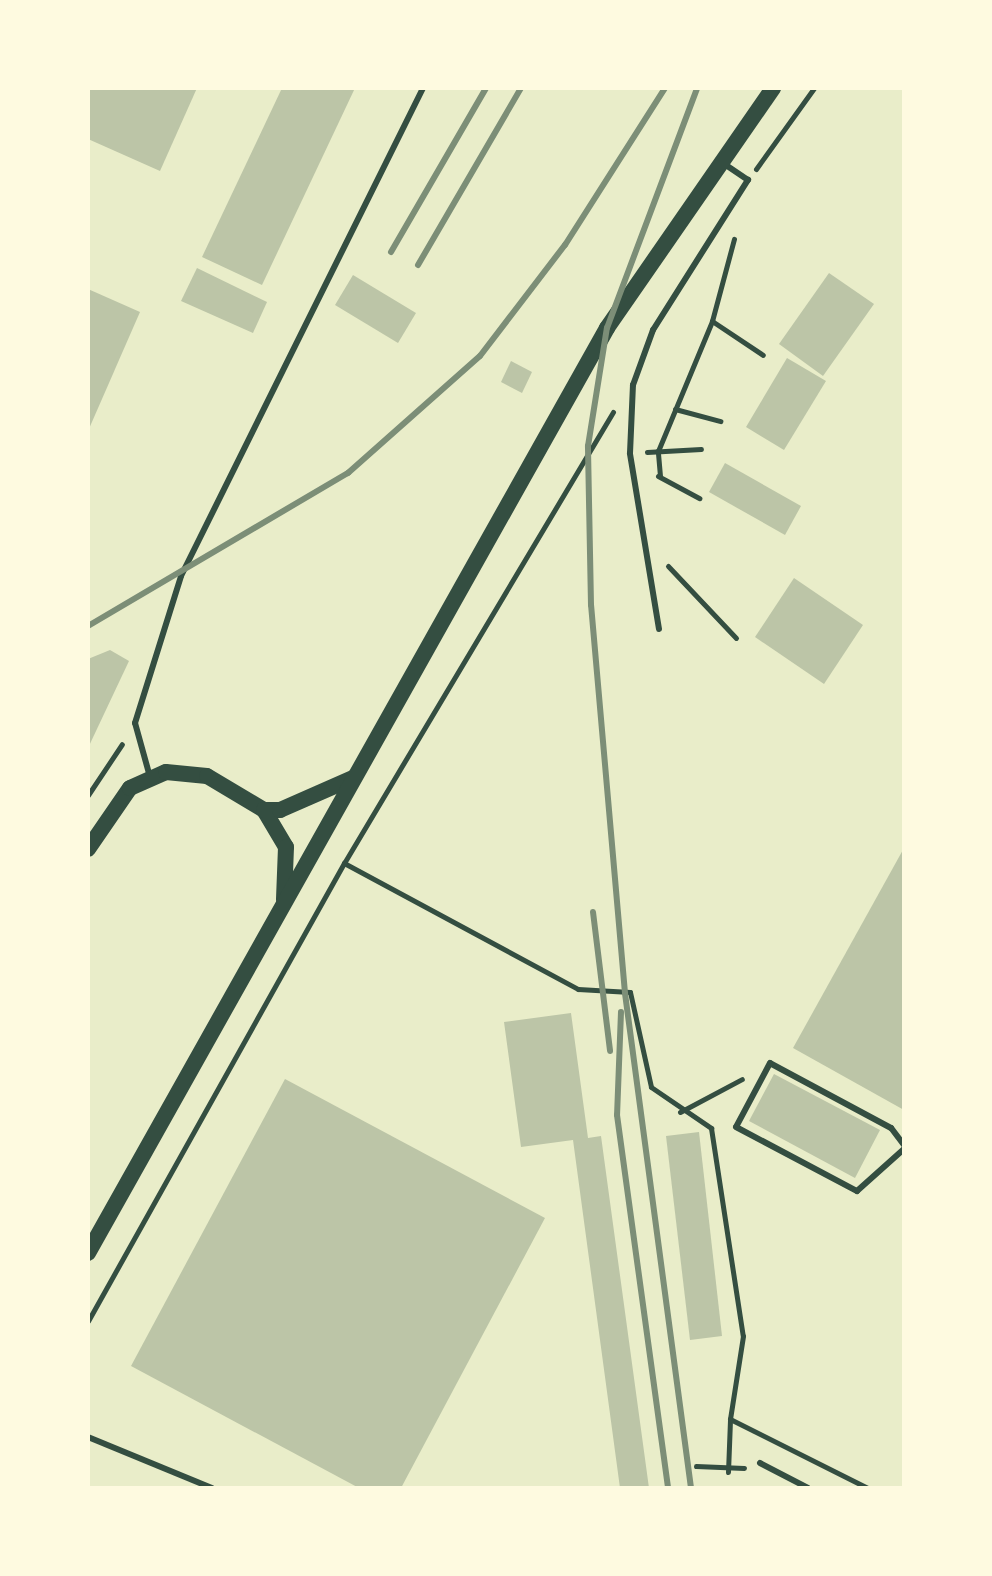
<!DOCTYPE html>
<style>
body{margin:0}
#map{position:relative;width:992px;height:1576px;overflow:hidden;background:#e9edc9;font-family:"Sofia Sans Condensed",sans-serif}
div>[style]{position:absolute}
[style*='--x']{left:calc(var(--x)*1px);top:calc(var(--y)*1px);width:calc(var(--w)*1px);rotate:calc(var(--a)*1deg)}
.building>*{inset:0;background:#bcc5a7}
.path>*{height:5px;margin:-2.5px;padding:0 2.5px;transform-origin:2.5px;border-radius:2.5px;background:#344e41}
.service>*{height:6px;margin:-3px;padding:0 3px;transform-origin:3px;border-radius:3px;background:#344e41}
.secondary>*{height:16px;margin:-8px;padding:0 8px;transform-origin:8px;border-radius:8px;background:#344e41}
.rail>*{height:6px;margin:-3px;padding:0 3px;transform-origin:3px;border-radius:3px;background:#7c8e77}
span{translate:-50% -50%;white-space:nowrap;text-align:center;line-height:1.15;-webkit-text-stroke:8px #fefae0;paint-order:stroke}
.frame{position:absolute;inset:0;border:90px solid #fefae0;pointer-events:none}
</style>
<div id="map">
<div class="building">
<i style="clip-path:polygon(88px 88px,197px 88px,160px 171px,88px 139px)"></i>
<i style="clip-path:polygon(282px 88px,355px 88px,262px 285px,202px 257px)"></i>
<i style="clip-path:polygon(197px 268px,267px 302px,253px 333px,181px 301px)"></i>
<i style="clip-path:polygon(829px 273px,874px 304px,823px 376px,779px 344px)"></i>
<i style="clip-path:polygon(353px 275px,416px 313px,398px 343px,335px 305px)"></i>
<i style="clip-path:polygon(88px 289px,140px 312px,88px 431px)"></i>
<i style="clip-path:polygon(787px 358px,826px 381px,784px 450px,746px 427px)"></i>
<i style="clip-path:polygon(511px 361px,532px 372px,522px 393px,501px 382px)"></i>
<i style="clip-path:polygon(725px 463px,801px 506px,785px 535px,709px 492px)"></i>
<i style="clip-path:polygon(794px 578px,863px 625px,824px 684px,755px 637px)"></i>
<i style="clip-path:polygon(110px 650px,129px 661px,88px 748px,88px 659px)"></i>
<i style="clip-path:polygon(904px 848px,904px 1110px,793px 1048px)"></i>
<i style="clip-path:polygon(571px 1013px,588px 1138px,601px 1136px,649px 1488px,620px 1488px,573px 1140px,521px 1147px,504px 1022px)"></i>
<i style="clip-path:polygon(774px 1074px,880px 1130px,855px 1178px,749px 1121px)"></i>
<i style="clip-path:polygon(285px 1079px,545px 1218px,401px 1488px,359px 1488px,131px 1366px)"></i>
<i style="clip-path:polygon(699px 1132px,722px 1336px,690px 1340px,666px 1136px)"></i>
</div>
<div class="path">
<i style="--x:756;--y:169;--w:100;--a:-54.4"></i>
<i style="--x:712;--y:321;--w:61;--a:33.7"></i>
<i style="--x:675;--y:409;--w:47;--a:14.9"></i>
<i style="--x:613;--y:412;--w:525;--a:120.81"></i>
<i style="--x:344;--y:863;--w:266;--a:28.3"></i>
<i style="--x:578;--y:989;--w:52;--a:3.3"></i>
<i style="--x:630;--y:992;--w:97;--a:77.5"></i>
<i style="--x:651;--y:1087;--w:73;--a:34.3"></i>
<i style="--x:711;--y:1128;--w:210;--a:81.3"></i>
<i style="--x:743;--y:1336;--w:84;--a:98.9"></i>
<i style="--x:730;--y:1419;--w:154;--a:26.6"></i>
<i style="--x:647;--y:452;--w:54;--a:-3.2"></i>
<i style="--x:658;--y:476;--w:47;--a:28.2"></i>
<i style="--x:660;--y:476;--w:25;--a:-95"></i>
<i style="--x:658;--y:451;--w:141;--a:-67.4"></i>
<i style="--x:712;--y:321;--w:85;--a:-75"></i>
<i style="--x:668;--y:566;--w:99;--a:46.6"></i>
<i style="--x:88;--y:795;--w:61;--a:-56.3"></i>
<i style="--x:680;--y:1112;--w:70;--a:-28"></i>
<i style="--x:88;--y:1321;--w:525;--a:-60.8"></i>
<i style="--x:696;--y:1466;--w:48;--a:2.4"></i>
<i style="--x:728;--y:1472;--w:53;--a:-87.8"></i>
</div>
<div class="service">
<i style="--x:659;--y:629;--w:178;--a:-99.4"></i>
<i style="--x:630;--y:453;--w:68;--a:-87.5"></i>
<i style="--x:633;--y:385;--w:59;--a:-70"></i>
<i style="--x:653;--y:330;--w:178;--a:-57.7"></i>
<i style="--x:748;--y:180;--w:29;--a:-146"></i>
<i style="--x:150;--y:777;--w:56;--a:-105.5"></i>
<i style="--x:135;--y:723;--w:154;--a:-72.6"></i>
<i style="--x:181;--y:576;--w:545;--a:-63.62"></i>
<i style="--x:904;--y:1145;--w:21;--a:-127"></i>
<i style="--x:891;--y:1128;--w:137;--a:-151.8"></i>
<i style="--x:770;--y:1063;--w:72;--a:118"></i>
<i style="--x:736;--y:1127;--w:137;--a:27.9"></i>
<i style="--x:857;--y:1191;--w:63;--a:-41.8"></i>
<i style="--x:88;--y:1437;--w:134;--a:22.4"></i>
<i style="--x:760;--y:1463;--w:54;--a:27.5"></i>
</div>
<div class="secondary">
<i style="--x:264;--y:810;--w:43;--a:59.3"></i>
<i style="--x:286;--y:847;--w:53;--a:92.2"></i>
<i style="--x:88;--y:849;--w:74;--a:-55.5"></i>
<i style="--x:130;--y:788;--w:39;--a:-24"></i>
<i style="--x:166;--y:772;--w:41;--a:5.6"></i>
<i style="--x:207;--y:776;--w:66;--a:30.8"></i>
<i style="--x:264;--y:810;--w:16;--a:0"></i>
<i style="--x:280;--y:810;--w:80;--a:-23.7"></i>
<i style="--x:88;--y:1253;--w:1061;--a:-60.7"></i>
<i style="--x:607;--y:328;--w:292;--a:-55.3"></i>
</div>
<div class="rail">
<i style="--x:391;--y:252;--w:190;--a:-59.9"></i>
<i style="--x:418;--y:265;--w:205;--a:-59.8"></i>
<i style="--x:88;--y:626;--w:302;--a:-30.5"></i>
<i style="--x:348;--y:473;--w:176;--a:-41.6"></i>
<i style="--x:480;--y:356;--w:140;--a:-52.6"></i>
<i style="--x:565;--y:245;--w:186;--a:-57.5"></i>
<i style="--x:593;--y:912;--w:140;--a:83"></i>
<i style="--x:621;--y:1012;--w:103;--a:92.2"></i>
<i style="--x:617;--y:1115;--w:376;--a:82.2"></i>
<i style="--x:691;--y:1488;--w:499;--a:-97.6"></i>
<i style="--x:625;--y:993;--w:389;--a:-95"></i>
<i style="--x:591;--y:605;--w:159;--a:-91.1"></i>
<i style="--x:588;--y:446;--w:120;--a:-80.9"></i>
<i style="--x:607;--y:328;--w:256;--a:-69.4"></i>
</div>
<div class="frame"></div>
</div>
